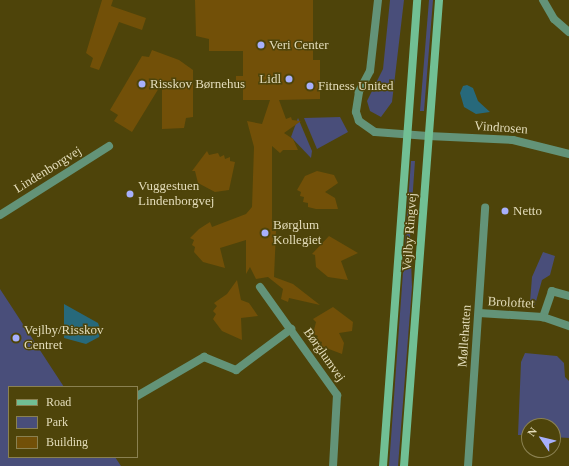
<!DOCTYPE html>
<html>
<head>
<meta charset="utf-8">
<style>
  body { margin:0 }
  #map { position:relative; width:569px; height:466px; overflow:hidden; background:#4e440a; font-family:"Times New Roman",serif }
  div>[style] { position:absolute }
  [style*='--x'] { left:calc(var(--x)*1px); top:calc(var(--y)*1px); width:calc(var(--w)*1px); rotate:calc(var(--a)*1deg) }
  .green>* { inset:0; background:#494e7a }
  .water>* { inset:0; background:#27697b }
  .building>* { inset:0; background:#725008 }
  .minor>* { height:8px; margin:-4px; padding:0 4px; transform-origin:4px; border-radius:4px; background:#639378 }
  .tertiary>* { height:8px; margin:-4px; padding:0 4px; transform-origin:4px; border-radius:4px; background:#639378 }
  .secondary>* { height:8px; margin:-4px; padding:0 4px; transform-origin:4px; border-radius:4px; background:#71bf94 }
  .dots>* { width:11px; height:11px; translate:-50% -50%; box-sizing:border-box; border:2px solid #4e440a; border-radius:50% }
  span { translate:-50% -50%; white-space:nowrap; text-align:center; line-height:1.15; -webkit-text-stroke:3px #4e440a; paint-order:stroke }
  .poi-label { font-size:13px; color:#e4ddbb }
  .left { translate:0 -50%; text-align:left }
  .right { translate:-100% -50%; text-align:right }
  .street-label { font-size:13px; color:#e4ddbb }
  .legend { position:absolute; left:8px; top:386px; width:130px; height:72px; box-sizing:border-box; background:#4e440a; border:1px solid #8a8151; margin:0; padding:5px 7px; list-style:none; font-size:12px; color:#e4ddbb }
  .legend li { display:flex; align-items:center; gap:8px; height:20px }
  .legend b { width:20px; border:1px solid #8a8151 }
  .north { position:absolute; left:521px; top:418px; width:40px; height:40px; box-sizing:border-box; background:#4e440a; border:1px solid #8a8151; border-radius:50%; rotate:305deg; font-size:11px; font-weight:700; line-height:16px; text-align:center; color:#e4ddbb }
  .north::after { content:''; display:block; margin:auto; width:14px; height:18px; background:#a7b0fc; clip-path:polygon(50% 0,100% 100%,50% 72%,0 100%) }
</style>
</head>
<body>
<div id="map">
  <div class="green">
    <div style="clip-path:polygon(390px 0,404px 0,392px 102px,381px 117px,370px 111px,367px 101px,383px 69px)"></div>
    <div style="clip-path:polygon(429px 0,433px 0,424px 111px,420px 111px)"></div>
    <div style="clip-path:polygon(340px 117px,348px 132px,317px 149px,304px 118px)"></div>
    <div style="clip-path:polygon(298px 118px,312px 151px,311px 158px,291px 137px)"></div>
    <div style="clip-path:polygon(411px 161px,415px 161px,410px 232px,412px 287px,398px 466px,389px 466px)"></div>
    <div style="clip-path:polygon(543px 252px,555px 256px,550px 275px,542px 280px,535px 305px,530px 302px,532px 277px)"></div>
    <div style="clip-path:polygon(0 289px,64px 387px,9px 387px,9px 457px,115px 457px,121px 466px,0 466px)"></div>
    <div style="clip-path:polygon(525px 353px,557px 356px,564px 363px,565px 377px,569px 381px,569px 438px,553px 437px,553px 426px,529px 426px,529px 435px,518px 435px,521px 362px)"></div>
  </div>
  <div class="water">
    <div style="clip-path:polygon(467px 85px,473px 88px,478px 101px,490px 112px,476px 114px,464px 107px,460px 93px,463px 86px)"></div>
    <div style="clip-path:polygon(64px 304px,98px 323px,101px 331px,99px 337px,86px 344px,64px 338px)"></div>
  </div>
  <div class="building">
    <div style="clip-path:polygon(102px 0,113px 0,111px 6px,146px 18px,142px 30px,119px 22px,99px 70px,90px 67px,93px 58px,86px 53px)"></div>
    <div style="clip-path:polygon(195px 0,313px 0,313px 60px,320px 60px,320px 99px,279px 100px,286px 119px,291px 117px,292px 120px,301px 121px,284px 133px,293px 139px,298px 150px,283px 150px,280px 153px,272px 146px,272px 231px,276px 231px,274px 277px,293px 284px,320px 305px,289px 298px,288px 302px,281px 299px,283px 289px,268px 277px,256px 279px,250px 267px,246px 274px,246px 240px,220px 248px,225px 268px,203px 262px,194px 252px,195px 247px,192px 245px,194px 240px,190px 238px,199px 229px,210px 222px,212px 227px,246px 214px,252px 207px,254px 147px,247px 121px,262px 124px,270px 100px,243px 100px,243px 86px,236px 83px,236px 76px,243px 76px,243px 51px,209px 51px,209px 39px,196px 36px)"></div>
    <div style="clip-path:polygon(152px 50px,179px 60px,193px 70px,193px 117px,186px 118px,184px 128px,162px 129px,162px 83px,132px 132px,114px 121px,118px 115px,110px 110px,142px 56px,149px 57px)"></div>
    <div style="clip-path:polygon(207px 151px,209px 155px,218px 153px,220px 157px,224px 155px,225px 159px,230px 157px,230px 161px,235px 162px,229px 190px,215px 192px,198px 183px,195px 171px,192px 171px)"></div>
    <div style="clip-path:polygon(317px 171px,334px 175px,338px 183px,325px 192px,335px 198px,338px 209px,316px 209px,308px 207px,308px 203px,303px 202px,304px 197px,300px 196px,301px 192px,297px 190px,305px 176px)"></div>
    <div style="clip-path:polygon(329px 236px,358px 253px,341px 261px,348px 280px,328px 277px,316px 267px,315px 255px,312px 254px)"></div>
    <div style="clip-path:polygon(237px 280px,241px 300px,249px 303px,258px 316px,241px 318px,242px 340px,222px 331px,213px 319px,216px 314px,213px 311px,217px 306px,214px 303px,227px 294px)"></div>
    <div style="clip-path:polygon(333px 307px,353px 322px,352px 331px,339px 333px,344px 343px,342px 354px,321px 346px,322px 342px,316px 340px,318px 336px,313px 334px,316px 322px,313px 319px)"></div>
  </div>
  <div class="minor">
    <div style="--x:543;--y:0;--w:22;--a:60"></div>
    <div style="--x:554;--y:19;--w:20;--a:41"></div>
    <div style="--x:428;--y:136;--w:85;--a:2.7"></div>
    <div style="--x:513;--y:140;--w:58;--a:14"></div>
    <div style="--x:0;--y:215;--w:129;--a:-32.3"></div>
    <div style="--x:260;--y:287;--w:133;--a:54.5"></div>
    <div style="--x:337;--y:395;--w:71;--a:93.2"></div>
    <div style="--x:569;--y:296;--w:18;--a:-164"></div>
    <div style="--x:552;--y:291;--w:28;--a:109"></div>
    <div style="--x:543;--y:317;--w:28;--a:19"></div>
    <div style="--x:479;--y:313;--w:64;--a:3.6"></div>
    <div style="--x:137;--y:396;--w:78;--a:-30.2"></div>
    <div style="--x:204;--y:357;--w:35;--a:22"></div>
    <div style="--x:236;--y:370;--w:69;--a:-36.7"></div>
    <div style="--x:468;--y:466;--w:259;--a:-86.2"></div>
  </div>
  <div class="tertiary">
    <div style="--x:378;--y:0;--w:71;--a:96.4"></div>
    <div style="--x:370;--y:71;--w:24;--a:118"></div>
    <div style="--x:359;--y:92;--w:20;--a:99"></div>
    <div style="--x:356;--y:112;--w:9;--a:72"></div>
    <div style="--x:359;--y:121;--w:19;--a:35"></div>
    <div style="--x:375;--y:132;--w:53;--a:4.3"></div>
  </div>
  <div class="secondary">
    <div style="--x:383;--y:466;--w:467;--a:-85.8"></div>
    <div style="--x:404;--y:466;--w:467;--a:-85.7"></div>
  </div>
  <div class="dots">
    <div style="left:261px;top:45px;background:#a7b0fc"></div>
    <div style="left:289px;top:79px;background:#a7b0fc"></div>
    <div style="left:142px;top:84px;background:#a7b0fc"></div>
    <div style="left:310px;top:86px;background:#a7b0fc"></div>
    <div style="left:130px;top:194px;background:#a7b0fc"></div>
    <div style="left:505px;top:211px;background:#a7b0fc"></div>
    <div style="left:265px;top:233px;background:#a7b0fc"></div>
    <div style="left:16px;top:338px;background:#a7b0fc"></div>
  </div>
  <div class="poi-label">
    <span class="left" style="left:269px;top:45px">Veri Center</span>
    <span class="right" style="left:281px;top:79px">Lidl</span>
    <span class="left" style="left:150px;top:84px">Risskov Børnehus</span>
    <span class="left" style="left:318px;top:86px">Fitness United</span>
    <span class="left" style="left:138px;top:194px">Vuggestuen<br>Lindenborgvej</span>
    <span class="left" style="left:513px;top:211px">Netto</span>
    <span class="left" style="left:273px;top:233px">Børglum<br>Kollegiet</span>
    <span class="left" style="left:24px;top:338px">Vejlby/Risskov<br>Centret</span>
  </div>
  <div class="street-label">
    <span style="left:501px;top:128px;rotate:4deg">Vindrosen</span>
    <span style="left:48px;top:170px;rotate:-32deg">Lindenborgvej</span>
    <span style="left:410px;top:232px;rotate:-86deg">Vejlby Ringvej</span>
    <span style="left:511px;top:303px;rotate:3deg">Broloftet</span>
    <span style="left:465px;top:336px;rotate:-86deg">Møllehatten</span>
    <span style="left:324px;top:355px;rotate:55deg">Børglumvej</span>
  </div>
  <ul class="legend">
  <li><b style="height:5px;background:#71bf94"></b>Road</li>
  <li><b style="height:11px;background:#494e7a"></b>Park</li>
  <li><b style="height:11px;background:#725008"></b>Building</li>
  </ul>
  <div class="north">N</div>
</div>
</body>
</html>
